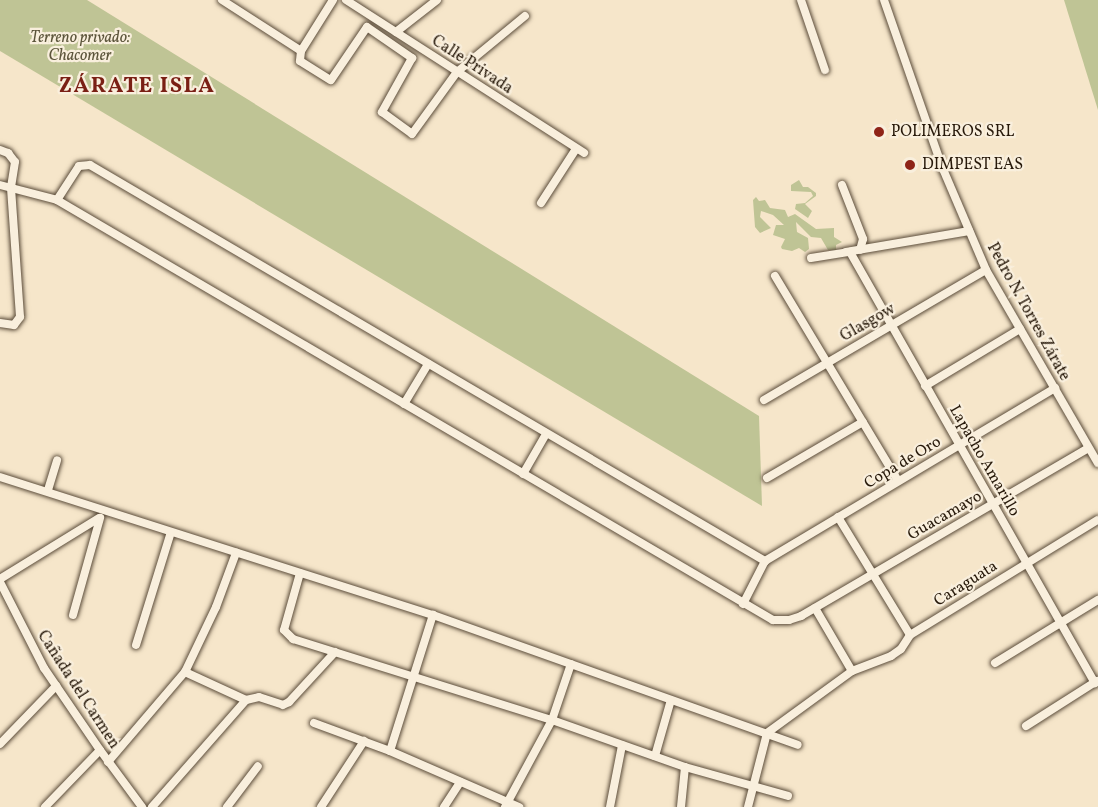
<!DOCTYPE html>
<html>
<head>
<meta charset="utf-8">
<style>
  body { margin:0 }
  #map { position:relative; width:1098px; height:807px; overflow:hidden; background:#f6e6ca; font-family:Vollkorn,serif }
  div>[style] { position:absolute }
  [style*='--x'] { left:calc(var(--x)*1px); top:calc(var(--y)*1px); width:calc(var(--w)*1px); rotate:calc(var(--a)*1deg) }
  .green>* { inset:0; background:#bfc495 }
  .roads { filter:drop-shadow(0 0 2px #5b4c3a) drop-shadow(0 0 2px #5b4c3a) }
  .minor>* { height:8px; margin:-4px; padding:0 4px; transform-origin:4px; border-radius:4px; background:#f9efdd }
  .dots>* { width:16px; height:16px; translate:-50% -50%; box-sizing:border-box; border:3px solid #f9efdd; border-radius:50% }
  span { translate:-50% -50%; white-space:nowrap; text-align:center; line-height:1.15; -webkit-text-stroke:4.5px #f9efdd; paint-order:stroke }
  .park-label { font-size:16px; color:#5c553b; font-style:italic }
  .street-label { font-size:16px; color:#27190a }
  .poi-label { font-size:16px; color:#27190a }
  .left { translate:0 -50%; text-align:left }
  .district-label { font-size:22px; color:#7a1f14; font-weight:700; letter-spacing:1.5px }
</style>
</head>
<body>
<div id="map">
  <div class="green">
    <div style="clip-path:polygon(0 0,87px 0,759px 416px,762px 506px,0 51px)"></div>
    <div style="clip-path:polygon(1064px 0,1098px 0,1098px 110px)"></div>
    <div style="clip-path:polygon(799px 180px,803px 187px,808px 187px,816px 193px,816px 196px,805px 204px,812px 211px,808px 218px,795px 209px,796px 204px,805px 203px,813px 196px,811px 192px,791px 191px,791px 185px)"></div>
    <div style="clip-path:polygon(756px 197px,759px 201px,765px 200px,770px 208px,785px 210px,788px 217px,795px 214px,816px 229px,834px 228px,834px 237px,842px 242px,836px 245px,836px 250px,828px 250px,821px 238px,811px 237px,796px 222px,797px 232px,808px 238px,809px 249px,805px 252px,799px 248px,792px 251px,782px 249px,781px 247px,785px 239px,773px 235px,776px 225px,784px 225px,773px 215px,761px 211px,760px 217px,771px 228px,760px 233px,755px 227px,753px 200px)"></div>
  </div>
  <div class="roads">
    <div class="minor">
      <div style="--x:222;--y:0;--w:94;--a:32.8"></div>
      <div style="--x:333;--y:0;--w:60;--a:122.1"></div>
      <div style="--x:301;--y:51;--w:10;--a:96"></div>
      <div style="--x:300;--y:61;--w:36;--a:32"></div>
      <div style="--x:331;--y:80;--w:64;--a:-55.8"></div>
      <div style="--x:367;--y:27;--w:55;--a:34.6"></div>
      <div style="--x:412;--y:58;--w:62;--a:119.1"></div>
      <div style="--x:382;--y:112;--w:37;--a:36"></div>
      <div style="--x:412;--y:134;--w:77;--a:-54"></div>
      <div style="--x:457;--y:72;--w:88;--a:-39.5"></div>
      <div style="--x:346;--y:0;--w:283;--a:32.7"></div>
      <div style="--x:801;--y:0;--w:74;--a:71.1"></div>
      <div style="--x:884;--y:0;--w:179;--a:70.8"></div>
      <div style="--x:943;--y:169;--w:110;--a:66.9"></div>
      <div style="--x:986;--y:270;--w:223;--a:59.9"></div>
      <div style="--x:396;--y:32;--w:52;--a:-38"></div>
      <div style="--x:0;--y:150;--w:9;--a:21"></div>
      <div style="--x:8;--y:153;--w:11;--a:52"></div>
      <div style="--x:15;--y:162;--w:26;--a:99"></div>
      <div style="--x:11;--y:188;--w:129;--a:86"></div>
      <div style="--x:20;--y:317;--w:10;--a:127"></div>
      <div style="--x:14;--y:325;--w:14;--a:-172"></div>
      <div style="--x:0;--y:185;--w:59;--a:14.7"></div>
      <div style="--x:57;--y:200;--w:830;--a:30.4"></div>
      <div style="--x:773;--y:620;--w:16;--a:0"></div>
      <div style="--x:789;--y:620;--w:13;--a:-18"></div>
      <div style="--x:801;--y:616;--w:333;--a:-30.3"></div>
      <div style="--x:842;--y:185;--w:58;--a:68.7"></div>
      <div style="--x:863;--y:239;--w:11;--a:105"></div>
      <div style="--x:57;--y:200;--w:40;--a:-57.1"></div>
      <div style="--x:79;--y:166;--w:11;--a:-5"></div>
      <div style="--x:90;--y:165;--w:783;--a:30.4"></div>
      <div style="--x:541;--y:203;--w:64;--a:-57.1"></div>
      <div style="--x:846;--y:252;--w:125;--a:-9.7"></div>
      <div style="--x:811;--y:258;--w:39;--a:-9"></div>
      <div style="--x:850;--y:252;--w:496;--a:60.4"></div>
      <div style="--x:775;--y:276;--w:239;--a:59"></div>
      <div style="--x:925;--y:386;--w:111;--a:-31"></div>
      <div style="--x:764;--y:400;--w:257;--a:-30.4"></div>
      <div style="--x:404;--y:404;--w:47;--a:-59"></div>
      <div style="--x:523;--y:474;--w:46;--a:-60.1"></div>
      <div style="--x:0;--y:477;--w:454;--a:17.7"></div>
      <div style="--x:433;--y:615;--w:387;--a:19.6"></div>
      <div style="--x:767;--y:478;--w:111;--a:-30.3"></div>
      <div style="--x:48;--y:490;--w:31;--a:-73"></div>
      <div style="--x:838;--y:517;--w:138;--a:58.6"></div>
      <div style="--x:765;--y:561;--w:338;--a:-30.8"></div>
      <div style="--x:300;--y:573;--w:59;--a:105.7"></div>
      <div style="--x:284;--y:630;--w:13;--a:45"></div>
      <div style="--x:293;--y:639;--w:271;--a:17.4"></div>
      <div style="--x:552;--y:720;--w:141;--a:19.5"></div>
      <div style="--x:685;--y:767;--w:107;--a:15.7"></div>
      <div style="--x:0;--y:579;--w:116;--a:-31.6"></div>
      <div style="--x:0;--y:582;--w:97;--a:62.9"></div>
      <div style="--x:44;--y:668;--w:99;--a:55.7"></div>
      <div style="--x:100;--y:750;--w:71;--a:53.6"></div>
      <div style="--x:743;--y:604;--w:48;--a:-62.9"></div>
      <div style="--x:815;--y:608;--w:73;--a:59.6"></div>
      <div style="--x:73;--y:615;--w:101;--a:-74.4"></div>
      <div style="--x:136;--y:645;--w:118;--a:-72.8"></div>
      <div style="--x:995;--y:663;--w:121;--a:-31.5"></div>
      <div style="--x:185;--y:672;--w:67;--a:24.7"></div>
      <div style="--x:314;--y:723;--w:81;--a:20.2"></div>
      <div style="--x:390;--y:751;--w:141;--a:23.5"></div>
      <div style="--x:1026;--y:726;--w:84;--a:-32.4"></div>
      <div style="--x:0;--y:744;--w:81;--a:-46"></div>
      <div style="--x:390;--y:751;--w:143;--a:-72.5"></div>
      <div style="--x:655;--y:756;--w:58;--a:-74.1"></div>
      <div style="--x:108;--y:762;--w:118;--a:-49.5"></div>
      <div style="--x:185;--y:672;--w:72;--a:-64.5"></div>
      <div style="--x:216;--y:607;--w:58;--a:-69.7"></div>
      <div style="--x:45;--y:807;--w:79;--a:-46"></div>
      <div style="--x:152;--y:807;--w:142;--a:-48.7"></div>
      <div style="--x:246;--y:700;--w:13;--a:-13"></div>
      <div style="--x:259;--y:697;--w:25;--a:18"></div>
      <div style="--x:283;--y:705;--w:7;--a:-27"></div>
      <div style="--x:289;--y:702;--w:68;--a:-47.4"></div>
      <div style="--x:227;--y:807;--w:51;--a:-52.9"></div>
      <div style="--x:321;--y:807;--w:79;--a:-56.9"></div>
      <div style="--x:444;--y:807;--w:30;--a:-57"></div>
      <div style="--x:505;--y:807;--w:99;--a:-61.6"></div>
      <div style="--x:552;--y:720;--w:59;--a:-71.3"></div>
      <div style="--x:610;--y:807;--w:63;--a:-79"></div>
      <div style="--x:681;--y:807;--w:40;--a:-84.3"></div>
      <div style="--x:748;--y:807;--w:76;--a:-75.6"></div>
      <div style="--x:767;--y:733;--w:105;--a:-36.1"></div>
      <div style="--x:852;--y:671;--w:42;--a:-21"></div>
      <div style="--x:891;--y:656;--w:12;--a:-35"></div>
      <div style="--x:901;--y:649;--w:17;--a:-57"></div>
      <div style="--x:910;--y:635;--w:220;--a:-31.5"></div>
    </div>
  </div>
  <div class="dots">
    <div style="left:879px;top:132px;background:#8f2418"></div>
    <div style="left:910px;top:165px;background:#8f2418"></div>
  </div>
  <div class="park-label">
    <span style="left:80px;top:47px">Terreno privado:<br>Chacomer</span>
  </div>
  <div class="street-label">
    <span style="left:472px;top:65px;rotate:33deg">Calle Privada</span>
    <span style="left:1028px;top:312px;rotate:61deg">Pedro N. Torres Zárate</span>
    <span style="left:868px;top:323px;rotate:-30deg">Glasgow</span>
    <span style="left:984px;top:461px;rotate:60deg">Lapacho Amarillo</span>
    <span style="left:903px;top:463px;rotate:-31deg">Copa de Oro</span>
    <span style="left:945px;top:516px;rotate:-30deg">Guacamayo</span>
    <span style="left:966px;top:584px;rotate:-32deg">Caraguata</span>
    <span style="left:78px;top:690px;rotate:57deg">Cañada del Carmen</span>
  </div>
  <div class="poi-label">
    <span class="left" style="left:891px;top:132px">POLIMEROS SRL</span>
    <span class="left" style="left:922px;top:165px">DIMPEST EAS</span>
  </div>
  <div class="district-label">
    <span style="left:137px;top:87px">ZÁRATE ISLA</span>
  </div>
</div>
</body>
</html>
